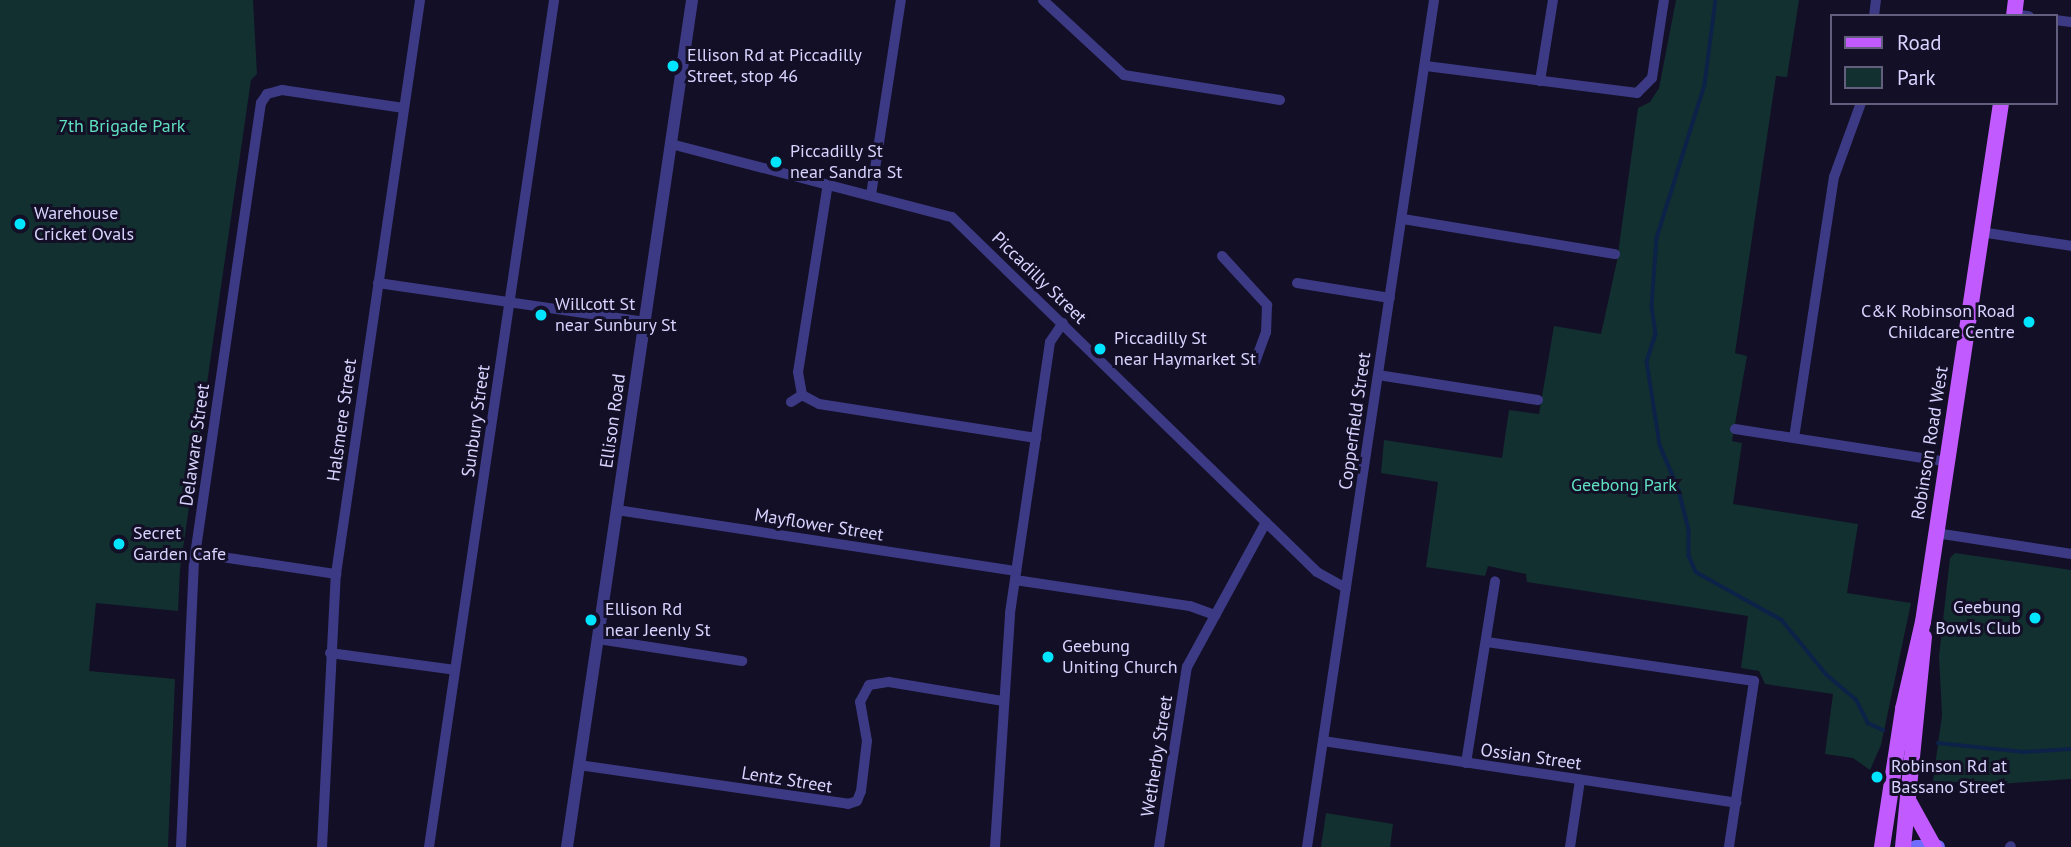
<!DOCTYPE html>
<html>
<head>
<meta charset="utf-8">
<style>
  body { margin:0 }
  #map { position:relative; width:2071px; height:847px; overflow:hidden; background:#130f26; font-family:"PT Sans",sans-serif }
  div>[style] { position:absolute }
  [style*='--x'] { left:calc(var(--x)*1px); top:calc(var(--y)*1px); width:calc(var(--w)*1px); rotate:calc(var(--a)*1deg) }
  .green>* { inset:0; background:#12302f }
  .stream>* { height:3.5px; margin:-1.75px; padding:0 1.75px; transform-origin:1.75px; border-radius:1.75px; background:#0c2248 }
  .minor>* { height:10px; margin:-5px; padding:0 5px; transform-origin:5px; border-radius:5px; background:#3d3a85 }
  .tertiary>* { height:12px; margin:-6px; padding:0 6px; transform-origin:6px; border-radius:6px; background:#3d3a85 }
  .secondary>* { height:14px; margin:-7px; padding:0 7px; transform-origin:7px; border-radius:7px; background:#6f6bff }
  .primary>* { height:16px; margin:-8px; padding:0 8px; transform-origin:8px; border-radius:8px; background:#c25bff }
  .dots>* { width:19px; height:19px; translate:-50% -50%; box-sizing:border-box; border:4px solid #130f26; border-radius:50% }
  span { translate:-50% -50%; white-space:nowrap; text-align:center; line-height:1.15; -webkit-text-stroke:6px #130f26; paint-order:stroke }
  .poi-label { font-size:18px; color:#d9d4ff }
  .left { translate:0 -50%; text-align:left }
  .right { translate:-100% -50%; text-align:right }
  .park-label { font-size:18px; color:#5fe0c0 }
  .street-label { font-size:18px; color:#d9d4ff }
  .legend { position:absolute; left:1830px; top:14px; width:228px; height:91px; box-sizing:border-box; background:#130f26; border:2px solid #625e7d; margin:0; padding:9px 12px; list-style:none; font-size:21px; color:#d9d4ff }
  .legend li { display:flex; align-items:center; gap:14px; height:35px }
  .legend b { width:35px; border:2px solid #625e7d }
</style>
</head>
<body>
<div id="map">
  <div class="green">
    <div style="clip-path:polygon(0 0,253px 0,257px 74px,251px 80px,180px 569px,178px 611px,96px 603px,89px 671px,175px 679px,168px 847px,0 847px)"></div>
    <div style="clip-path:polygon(1676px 0,1799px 0,1787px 77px,1776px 76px,1735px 353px,1747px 356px,1732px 441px,1742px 443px,1733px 504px,1858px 524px,1847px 593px,1911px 603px,1881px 745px,1870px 770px,1853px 758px,1825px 754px,1833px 694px,1765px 684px,1759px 671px,1741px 668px,1748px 616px,1527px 582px,1526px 574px,1488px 566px,1485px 576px,1426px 567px,1438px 482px,1381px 473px,1384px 440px,1502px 458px,1509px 410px,1539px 414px,1554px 326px,1601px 334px,1617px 261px,1638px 108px,1650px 102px,1659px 88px)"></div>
    <div style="clip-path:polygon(1955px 553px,2071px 570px,2071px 779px,1999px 784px,1933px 781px,1942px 715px,1939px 656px,1950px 558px)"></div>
    <div style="clip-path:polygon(1326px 813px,1393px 824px,1390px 847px,1321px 847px)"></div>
  </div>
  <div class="stream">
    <div style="--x:1716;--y:0;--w:86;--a:97.4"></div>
    <div style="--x:1705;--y:85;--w:160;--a:107.4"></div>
    <div style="--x:1657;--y:238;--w:68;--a:94.2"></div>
    <div style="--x:1652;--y:306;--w:28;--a:82"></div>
    <div style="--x:1656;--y:334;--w:28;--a:108"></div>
    <div style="--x:1647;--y:361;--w:85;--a:81.2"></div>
    <div style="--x:1660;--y:445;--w:49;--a:67.1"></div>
    <div style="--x:1679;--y:490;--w:41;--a:76"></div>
    <div style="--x:1689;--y:530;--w:26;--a:90"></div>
    <div style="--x:1689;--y:556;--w:17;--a:66"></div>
    <div style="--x:1696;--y:572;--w:98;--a:29.2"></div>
    <div style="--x:1782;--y:620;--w:71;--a:50.7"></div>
    <div style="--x:1827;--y:675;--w:38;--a:40"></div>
    <div style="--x:1856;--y:699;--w:27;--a:63"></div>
    <div style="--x:1868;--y:723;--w:17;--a:25"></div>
    <div style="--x:1938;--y:743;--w:86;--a:6"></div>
    <div style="--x:2024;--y:752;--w:47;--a:-3.7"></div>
  </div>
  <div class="minor">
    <div style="--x:1043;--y:0;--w:110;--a:42.8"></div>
    <div style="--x:1124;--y:75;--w:158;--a:9.1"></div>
    <div style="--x:2014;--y:14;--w:15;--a:8"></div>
    <div style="--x:1874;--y:16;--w:16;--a:-83"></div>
    <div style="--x:2055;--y:20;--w:16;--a:7"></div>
    <div style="--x:1426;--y:66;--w:213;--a:7.3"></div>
    <div style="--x:1637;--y:93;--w:21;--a:-45"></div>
    <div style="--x:1652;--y:78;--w:79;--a:-81.3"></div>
    <div style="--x:1540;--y:81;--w:82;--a:-80.9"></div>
    <div style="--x:671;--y:144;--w:290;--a:14.6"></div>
    <div style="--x:952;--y:217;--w:509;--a:44.2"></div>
    <div style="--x:1317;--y:572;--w:33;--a:29"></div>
    <div style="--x:828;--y:183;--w:191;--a:99"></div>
    <div style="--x:798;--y:372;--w:23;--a:80"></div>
    <div style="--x:802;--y:395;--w:19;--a:28"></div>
    <div style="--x:819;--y:404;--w:220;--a:8.9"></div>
    <div style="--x:871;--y:195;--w:197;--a:-81.3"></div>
    <div style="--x:1403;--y:219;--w:215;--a:9.4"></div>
    <div style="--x:1981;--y:232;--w:91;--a:8.8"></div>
    <div style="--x:1222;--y:256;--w:67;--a:47.4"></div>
    <div style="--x:1267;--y:305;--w:27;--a:92"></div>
    <div style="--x:1266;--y:332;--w:33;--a:110"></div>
    <div style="--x:378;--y:283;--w:270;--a:8.3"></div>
    <div style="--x:1297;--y:283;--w:94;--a:9.2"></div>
    <div style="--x:1378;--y:375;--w:162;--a:8.9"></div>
    <div style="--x:791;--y:402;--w:13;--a:-32"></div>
    <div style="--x:1735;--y:429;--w:215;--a:8.8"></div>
    <div style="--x:1794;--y:438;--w:264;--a:-81.3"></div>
    <div style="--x:1834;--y:177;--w:79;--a:-70"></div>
    <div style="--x:617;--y:510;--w:404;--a:8.7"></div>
    <div style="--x:1936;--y:533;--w:137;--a:8.8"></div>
    <div style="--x:195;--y:553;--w:143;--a:8.5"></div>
    <div style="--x:1015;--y:580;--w:177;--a:8.5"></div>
    <div style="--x:1190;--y:606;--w:27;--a:20"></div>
    <div style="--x:598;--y:639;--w:146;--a:8.7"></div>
    <div style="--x:1487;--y:642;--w:270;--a:8.3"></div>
    <div style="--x:1754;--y:681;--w:168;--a:98.6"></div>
    <div style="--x:330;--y:653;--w:126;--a:7.7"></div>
    <div style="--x:1323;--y:741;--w:418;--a:8.5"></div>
    <div style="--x:1466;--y:763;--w:184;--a:-80.9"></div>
    <div style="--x:579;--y:765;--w:272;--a:8.2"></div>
    <div style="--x:848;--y:804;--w:9;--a:-18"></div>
    <div style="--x:857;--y:801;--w:11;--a:-68"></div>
    <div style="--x:861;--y:791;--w:50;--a:-83.2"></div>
    <div style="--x:867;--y:741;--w:40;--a:-100"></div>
    <div style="--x:860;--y:702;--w:19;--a:-62"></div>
    <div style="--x:869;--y:685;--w:20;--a:-9"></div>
    <div style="--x:889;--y:682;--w:116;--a:9.5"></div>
    <div style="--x:181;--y:847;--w:285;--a:-87.4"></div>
    <div style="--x:194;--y:562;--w:464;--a:-81.7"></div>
    <div style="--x:261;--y:103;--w:11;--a:-56"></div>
    <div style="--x:267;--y:94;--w:16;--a:-15"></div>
    <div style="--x:282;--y:90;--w:123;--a:8.4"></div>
    <div style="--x:322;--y:847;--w:273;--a:-87.1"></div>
    <div style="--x:336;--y:574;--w:580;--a:-81.67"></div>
    <div style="--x:429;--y:847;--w:856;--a:-81.6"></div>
    <div style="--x:995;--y:847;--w:234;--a:-86.3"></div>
    <div style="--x:1010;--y:613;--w:274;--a:-81.6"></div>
    <div style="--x:1050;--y:342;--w:23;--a:-56"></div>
    <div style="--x:1159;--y:847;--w:182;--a:-81.2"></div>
    <div style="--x:1187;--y:667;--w:165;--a:-61.4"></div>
    <div style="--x:1307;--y:847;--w:856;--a:-81.47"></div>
    <div style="--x:1570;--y:847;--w:68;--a:-81.5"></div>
    <div style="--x:2010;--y:847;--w:1;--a:-45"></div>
  </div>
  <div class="tertiary">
    <div style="--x:567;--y:847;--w:856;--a:-81.6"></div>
  </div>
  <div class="secondary">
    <div style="--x:1916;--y:847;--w:22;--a:0"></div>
  </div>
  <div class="primary">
    <div style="--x:2014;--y:16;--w:16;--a:-83"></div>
    <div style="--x:1909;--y:802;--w:51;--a:60.9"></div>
    <div style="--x:1882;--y:847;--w:140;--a:-81.3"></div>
    <div style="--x:1903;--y:709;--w:89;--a:-77.1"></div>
    <div style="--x:1923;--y:622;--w:525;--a:-81.45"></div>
    <div style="--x:1903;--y:847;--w:211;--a:-84.3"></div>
  </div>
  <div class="dots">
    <div style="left:673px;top:66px;background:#00e5ff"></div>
    <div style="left:776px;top:162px;background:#00e5ff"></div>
    <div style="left:20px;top:224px;background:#00e5ff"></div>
    <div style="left:541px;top:315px;background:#00e5ff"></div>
    <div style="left:2029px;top:322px;background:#00e5ff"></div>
    <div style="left:1100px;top:349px;background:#00e5ff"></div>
    <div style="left:119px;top:544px;background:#00e5ff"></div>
    <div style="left:2035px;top:618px;background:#00e5ff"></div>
    <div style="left:591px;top:620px;background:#00e5ff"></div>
    <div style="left:1048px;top:657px;background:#00e5ff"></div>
    <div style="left:1877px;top:777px;background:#00e5ff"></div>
  </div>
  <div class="poi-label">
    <span class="left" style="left:687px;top:66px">Ellison Rd at Piccadilly<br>Street, stop 46</span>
    <span class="left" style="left:790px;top:162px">Piccadilly St<br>near Sandra St</span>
    <span class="left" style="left:34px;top:224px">Warehouse<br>Cricket Ovals</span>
    <span class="left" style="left:555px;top:315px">Willcott St<br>near Sunbury St</span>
    <span class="right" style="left:2015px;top:322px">C&amp;K Robinson Road<br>Childcare Centre</span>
    <span class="left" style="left:1114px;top:349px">Piccadilly St<br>near Haymarket St</span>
    <span class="left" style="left:133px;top:544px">Secret<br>Garden Cafe</span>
    <span class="right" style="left:2021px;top:618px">Geebung<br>Bowls Club</span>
    <span class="left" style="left:605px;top:620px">Ellison Rd<br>near Jeenly St</span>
    <span class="left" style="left:1062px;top:657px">Geebung<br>Uniting Church</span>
    <span class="left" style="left:1891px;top:777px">Robinson Rd at<br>Bassano Street</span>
  </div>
  <div class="park-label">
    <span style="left:122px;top:126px">7th Brigade Park</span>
    <span style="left:1624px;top:485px">Geebong Park</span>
  </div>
  <div class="street-label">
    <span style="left:1039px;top:278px;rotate:44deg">Piccadilly Street</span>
    <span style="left:342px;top:420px;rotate:-82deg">Halsmere Street</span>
    <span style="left:476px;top:421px;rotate:-82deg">Sunbury Street</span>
    <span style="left:613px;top:421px;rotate:-82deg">Ellison Road</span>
    <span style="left:1355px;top:421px;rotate:-82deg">Copperfield Street</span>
    <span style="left:1930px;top:443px;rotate:-81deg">Robinson Road West</span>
    <span style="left:195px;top:445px;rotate:-82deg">Delaware Street</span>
    <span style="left:819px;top:525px;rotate:9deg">Mayflower Street</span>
    <span style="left:1157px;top:756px;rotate:-81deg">Wetherby Street</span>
    <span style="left:1531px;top:757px;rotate:8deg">Ossian Street</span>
    <span style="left:787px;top:780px;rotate:9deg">Lentz Street</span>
  </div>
  <ul class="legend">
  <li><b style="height:9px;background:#c25bff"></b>Road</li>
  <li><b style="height:19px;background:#12302f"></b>Park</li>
  </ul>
</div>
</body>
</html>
